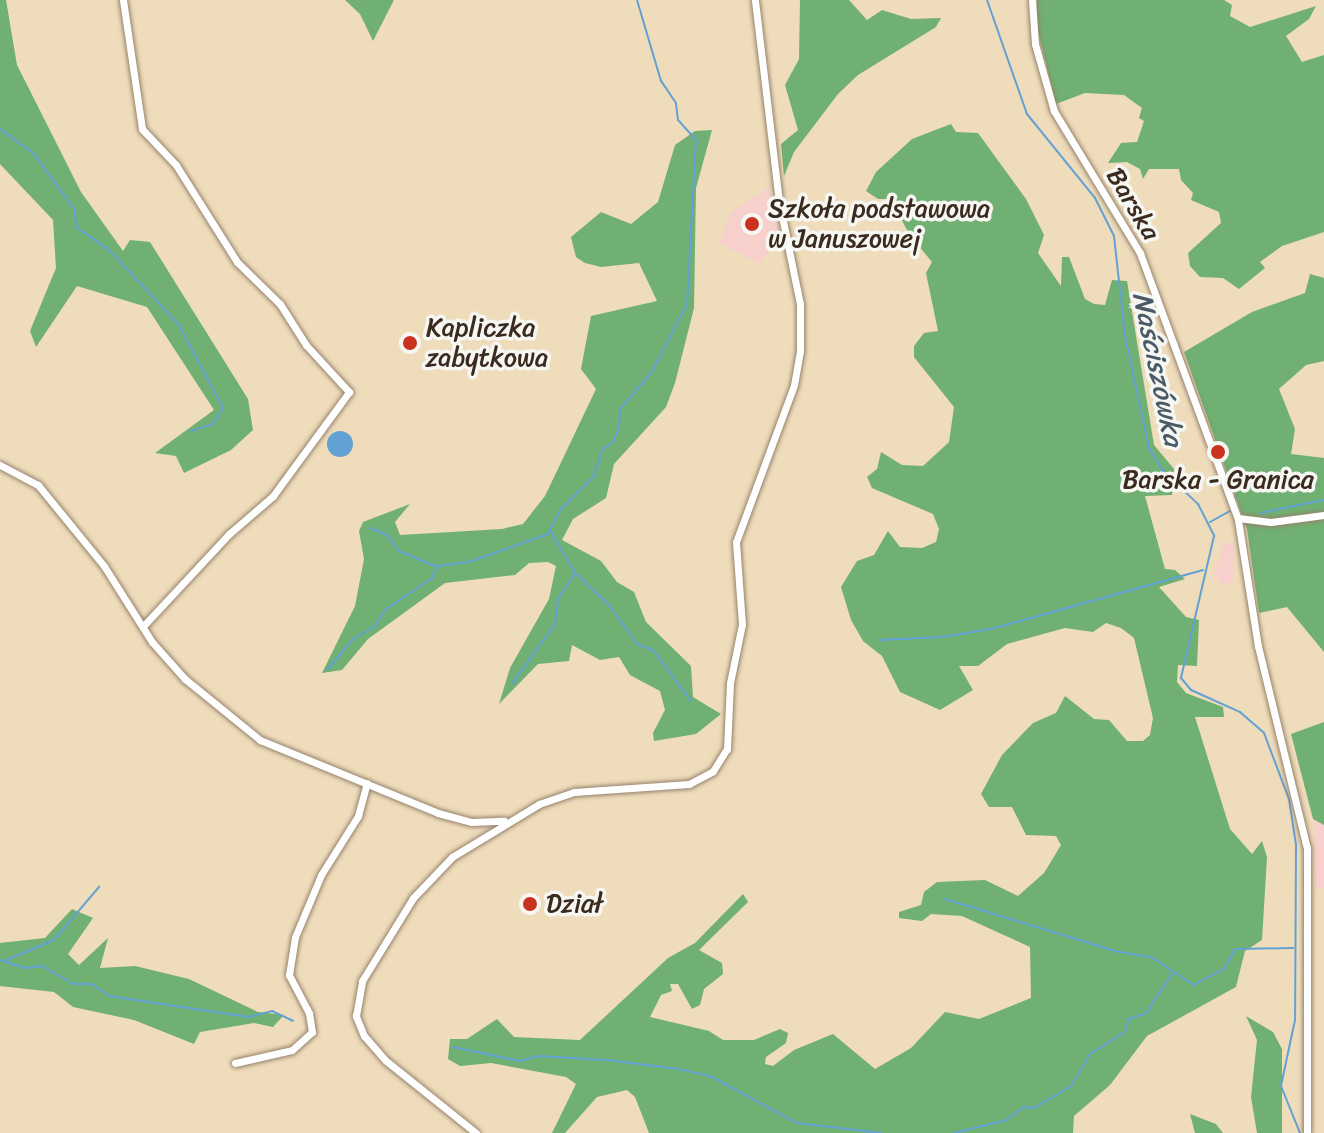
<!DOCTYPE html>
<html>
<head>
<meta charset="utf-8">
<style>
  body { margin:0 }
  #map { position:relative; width:1324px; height:1133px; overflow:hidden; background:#efdcbb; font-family:Sriracha,sans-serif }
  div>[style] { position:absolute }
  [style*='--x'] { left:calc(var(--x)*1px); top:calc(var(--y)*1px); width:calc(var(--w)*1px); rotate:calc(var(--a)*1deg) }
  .built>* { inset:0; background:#f7d0cc }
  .forest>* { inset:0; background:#70b072 }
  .water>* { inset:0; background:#62a1d4 }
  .round { border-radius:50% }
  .stream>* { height:2px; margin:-1px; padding:0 1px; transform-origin:1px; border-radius:1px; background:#62a1d4 }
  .roads { filter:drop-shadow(0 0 2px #95836c) drop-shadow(0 0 2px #95836c) }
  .minor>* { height:7px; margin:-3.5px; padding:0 3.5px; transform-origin:3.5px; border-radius:3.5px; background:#fff }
  .dots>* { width:22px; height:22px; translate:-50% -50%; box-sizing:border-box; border:4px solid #f6f6f2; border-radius:50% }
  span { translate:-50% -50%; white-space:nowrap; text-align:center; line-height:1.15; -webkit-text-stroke:7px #f6f6f2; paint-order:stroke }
  .street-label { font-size:26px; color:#3b2a1e }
  .poi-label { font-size:26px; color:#3b2a1e }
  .left { translate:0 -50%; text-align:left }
  .water-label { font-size:28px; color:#4b5a67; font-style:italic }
</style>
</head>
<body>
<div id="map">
  <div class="built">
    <div style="clip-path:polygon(769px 187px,780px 231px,760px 264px,719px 243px,731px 212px)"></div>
    <div style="clip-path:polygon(1224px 542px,1234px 543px,1233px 582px,1221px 585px,1220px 579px,1212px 580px)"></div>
    <div style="clip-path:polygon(1313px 819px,1324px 825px,1324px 888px,1315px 889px)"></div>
  </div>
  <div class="forest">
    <div style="clip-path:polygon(0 0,6px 0,17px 65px,81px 192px,123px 251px,130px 240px,150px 242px,248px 399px,253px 430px,231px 450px,184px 473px,176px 456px,155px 453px,214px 410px,147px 307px,77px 286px,36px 347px,30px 331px,56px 268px,53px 220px,0 164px)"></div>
    <div style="clip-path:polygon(345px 0,394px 0,373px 41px,360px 14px)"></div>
    <div style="clip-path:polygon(800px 0,849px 0,867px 20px,882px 10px,911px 19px,941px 18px,936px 27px,858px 75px,838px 94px,794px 152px,784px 176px,781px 144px,798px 130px,785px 85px,799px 59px)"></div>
    <div style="clip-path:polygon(1037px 0,1224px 0,1232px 5px,1230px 16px,1250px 27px,1316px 6px,1309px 19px,1286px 36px,1302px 62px,1324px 55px,1324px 232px,1282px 246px,1260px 262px,1265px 268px,1239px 289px,1223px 278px,1200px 277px,1190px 266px,1188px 253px,1221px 223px,1219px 212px,1191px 200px,1193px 193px,1181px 180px,1179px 169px,1149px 169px,1143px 179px,1140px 169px,1127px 162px,1108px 163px,1121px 143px,1137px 142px,1144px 121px,1139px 118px,1142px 108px,1124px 95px,1085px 93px,1056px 104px,1037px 28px)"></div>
    <div style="clip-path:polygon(951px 124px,956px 132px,978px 133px,1026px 199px,1044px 235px,1038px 253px,1061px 286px,1062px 257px,1069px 257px,1085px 299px,1094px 304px,1105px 305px,1112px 280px,1127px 281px,1154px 445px,1174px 469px,1172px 495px,1145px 496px,1165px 569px,1175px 570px,1185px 579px,1159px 587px,1186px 617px,1199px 620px,1197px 666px,1178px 665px,1177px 682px,1186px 693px,1223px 707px,1224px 717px,1195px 717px,1230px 829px,1252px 854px,1262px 841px,1267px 857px,1262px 940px,1245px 951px,1236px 987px,1147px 1036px,1110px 1085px,1074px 1116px,1073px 1133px,649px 1133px,635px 1097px,627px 1090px,597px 1097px,565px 1133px,552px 1133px,576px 1084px,566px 1077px,491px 1063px,460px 1066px,448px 1059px,450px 1039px,467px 1039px,497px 1019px,514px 1037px,580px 1040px,668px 958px,695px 943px,743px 894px,748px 902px,699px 950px,722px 963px,723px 974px,704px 989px,700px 1005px,692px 1009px,678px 984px,670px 984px,672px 991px,661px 995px,650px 1017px,709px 1031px,723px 1040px,754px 1040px,780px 1029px,788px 1033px,786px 1043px,766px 1057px,765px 1064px,773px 1066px,794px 1050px,833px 1034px,875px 1069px,911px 1048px,945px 1012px,979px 1019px,1031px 998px,1030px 947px,962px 916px,931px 914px,922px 921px,899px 918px,899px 912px,921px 905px,924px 892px,937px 882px,985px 880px,1018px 896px,1044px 873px,1061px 845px,1056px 836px,1026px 835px,1012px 807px,989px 807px,981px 794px,1002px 755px,1033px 723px,1056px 713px,1065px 696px,1094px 719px,1109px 720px,1127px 741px,1143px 741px,1150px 735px,1153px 718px,1134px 638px,1121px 628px,1106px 623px,1093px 632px,1065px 628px,1007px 644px,978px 666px,959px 666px,973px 690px,940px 710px,900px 692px,882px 656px,863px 641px,851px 620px,841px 587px,857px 561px,874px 555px,888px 531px,900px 547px,922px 548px,936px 542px,939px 529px,933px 514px,872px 488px,867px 477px,877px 469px,881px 452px,902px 465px,923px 466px,949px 442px,954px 407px,914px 357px,914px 346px,924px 333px,938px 331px,926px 273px,932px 262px,909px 234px,891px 199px,878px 199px,866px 191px,876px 172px,912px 139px)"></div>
    <div style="clip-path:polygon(712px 130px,696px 188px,694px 308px,675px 383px,666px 407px,614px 464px,606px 498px,573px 519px,562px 540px,601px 561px,617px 582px,634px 592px,646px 622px,691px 666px,693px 697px,721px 714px,696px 734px,654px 741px,653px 733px,665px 710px,660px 691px,630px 675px,619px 657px,600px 660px,572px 645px,569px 661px,538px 664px,499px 704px,510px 668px,549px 599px,556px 566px,548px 562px,529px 563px,515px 575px,445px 583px,368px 639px,342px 670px,322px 673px,355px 606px,364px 559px,359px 531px,363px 522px,410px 504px,395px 522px,400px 535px,502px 529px,523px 524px,545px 496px,596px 389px,581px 369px,591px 316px,657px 301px,639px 263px,601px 267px,585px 263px,576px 257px,571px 237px,601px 212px,631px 224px,658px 202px,675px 145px,695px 131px)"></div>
    <div style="clip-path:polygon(1310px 274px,1324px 278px,1324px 361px,1306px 365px,1279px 389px,1295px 429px,1291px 454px,1324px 458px,1324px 652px,1287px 607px,1259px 613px,1247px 529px,1184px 352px,1252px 312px,1305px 293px)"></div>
    <div style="clip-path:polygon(1324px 722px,1324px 825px,1313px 819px,1291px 734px)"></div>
    <div style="clip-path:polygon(72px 909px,93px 918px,68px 954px,79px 965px,108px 938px,100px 968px,135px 966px,189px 979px,258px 1012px,284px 1015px,273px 1027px,254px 1023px,200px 1032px,194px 1044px,134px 1020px,73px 1007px,54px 992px,0 986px,0 943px,45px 938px)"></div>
    <div style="clip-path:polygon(1246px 1016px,1273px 1032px,1282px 1049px,1282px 1133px,1257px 1133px,1251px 1097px,1257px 1040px)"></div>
    <div style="clip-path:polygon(1190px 1114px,1216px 1124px,1223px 1133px,1195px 1133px)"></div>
  </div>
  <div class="water">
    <div class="round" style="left:327px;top:431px;width:26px;height:26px"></div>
  </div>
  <div class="stream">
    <div style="--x:987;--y:0;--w:121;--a:70.7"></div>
    <div style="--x:1027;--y:114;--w:108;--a:51"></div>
    <div style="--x:1095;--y:198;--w:42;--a:63.4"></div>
    <div style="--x:1114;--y:236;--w:101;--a:83.7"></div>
    <div style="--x:1125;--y:336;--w:115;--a:77.9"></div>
    <div style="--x:1149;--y:448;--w:26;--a:59"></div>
    <div style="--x:1162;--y:470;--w:50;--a:43.4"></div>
    <div style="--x:1198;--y:504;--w:36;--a:63"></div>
    <div style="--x:1214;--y:536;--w:146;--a:103.1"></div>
    <div style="--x:1181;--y:678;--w:16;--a:50"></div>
    <div style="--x:1191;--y:690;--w:54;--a:24.2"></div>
    <div style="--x:1240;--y:712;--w:32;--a:41"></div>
    <div style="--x:1264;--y:733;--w:71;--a:69.3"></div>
    <div style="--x:1289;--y:799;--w:47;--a:81.3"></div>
    <div style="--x:1296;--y:845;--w:175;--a:90.3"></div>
    <div style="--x:1295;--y:1020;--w:67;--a:102"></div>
    <div style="--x:1281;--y:1086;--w:51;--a:68"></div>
    <div style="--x:0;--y:129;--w:41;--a:36"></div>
    <div style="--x:33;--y:153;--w:69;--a:53.8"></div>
    <div style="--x:74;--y:209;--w:19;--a:81"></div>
    <div style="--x:77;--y:228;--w:37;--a:34"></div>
    <div style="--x:108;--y:249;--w:104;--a:46.9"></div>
    <div style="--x:179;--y:325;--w:94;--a:62.1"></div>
    <div style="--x:223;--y:408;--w:19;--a:122"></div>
    <div style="--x:213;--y:424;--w:23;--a:162"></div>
    <div style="--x:1260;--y:513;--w:65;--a:-11.5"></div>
    <div style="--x:1210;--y:522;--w:23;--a:-29"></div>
    <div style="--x:370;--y:528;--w:18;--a:22"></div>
    <div style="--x:387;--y:535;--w:20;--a:53"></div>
    <div style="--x:399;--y:551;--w:39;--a:23"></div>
    <div style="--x:551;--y:532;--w:48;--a:59.7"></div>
    <div style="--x:575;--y:573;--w:47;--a:43.3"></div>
    <div style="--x:609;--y:605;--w:48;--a:54.3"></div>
    <div style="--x:637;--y:644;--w:17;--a:21"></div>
    <div style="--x:653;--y:650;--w:64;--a:53.3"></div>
    <div style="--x:879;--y:640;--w:64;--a:-2.7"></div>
    <div style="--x:943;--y:637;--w:53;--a:-9.8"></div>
    <div style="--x:995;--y:628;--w:216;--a:-15.6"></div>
    <div style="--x:327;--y:670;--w:40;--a:-50"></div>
    <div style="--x:353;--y:639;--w:24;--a:-30"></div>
    <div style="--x:374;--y:627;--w:20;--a:-57"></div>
    <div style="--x:385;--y:610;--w:57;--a:-34.2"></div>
    <div style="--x:432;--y:578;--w:13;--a:-67"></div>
    <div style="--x:437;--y:566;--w:32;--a:-7"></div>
    <div style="--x:469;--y:562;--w:84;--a:-19.5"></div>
    <div style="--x:548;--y:534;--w:27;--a:-63"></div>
    <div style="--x:560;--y:510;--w:48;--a:-45"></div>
    <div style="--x:594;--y:476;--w:27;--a:-73"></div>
    <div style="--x:602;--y:450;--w:15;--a:-37"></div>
    <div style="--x:614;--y:441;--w:15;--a:-70"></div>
    <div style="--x:619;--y:427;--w:18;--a:-87"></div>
    <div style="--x:620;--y:409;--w:48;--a:-49.3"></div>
    <div style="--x:651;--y:373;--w:78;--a:-62.4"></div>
    <div style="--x:687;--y:304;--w:164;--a:-86.9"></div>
    <div style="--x:696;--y:140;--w:27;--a:-132"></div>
    <div style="--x:678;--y:120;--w:17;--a:-97"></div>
    <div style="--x:676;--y:103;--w:27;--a:-124"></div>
    <div style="--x:661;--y:81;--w:84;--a:-106.5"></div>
    <div style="--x:512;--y:684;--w:74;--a:-54.4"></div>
    <div style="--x:555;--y:624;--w:25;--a:-83"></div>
    <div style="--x:558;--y:599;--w:31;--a:-57"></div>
    <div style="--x:945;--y:899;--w:178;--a:17"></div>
    <div style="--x:1115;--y:951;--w:39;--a:10"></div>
    <div style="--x:1153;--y:958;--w:49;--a:33.4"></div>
    <div style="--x:1194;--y:985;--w:35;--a:-29"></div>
    <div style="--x:1225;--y:968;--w:21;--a:-62"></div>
    <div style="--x:1235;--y:949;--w:58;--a:-1"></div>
    <div style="--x:0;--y:960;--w:25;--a:18"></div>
    <div style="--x:24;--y:968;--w:18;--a:-6"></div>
    <div style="--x:42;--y:966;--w:36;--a:30"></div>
    <div style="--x:73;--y:984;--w:19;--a:0"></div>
    <div style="--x:92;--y:984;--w:21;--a:35"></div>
    <div style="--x:109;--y:996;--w:141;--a:8.6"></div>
    <div style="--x:248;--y:1017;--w:25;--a:-14"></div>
    <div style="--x:272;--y:1011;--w:23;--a:25"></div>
    <div style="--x:6;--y:960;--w:52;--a:-22.6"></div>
    <div style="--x:54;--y:940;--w:70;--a:-49.7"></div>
    <div style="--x:453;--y:1047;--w:68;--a:11.8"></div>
    <div style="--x:520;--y:1061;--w:18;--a:-16"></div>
    <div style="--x:537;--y:1056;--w:70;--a:3.3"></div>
    <div style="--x:607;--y:1060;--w:72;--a:7.2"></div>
    <div style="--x:678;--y:1069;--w:33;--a:12"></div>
    <div style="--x:710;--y:1076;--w:99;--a:28.4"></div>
    <div style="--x:797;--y:1123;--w:85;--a:6.8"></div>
    <div style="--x:954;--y:1133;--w:54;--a:-14"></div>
    <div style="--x:1006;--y:1120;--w:22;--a:-36"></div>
    <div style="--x:1024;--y:1107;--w:10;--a:6"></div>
    <div style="--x:1034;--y:1108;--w:43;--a:-30.7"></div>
    <div style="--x:1071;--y:1086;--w:37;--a:-59"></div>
    <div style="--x:1090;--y:1054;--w:41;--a:-32.2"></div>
    <div style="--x:1125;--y:1032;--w:14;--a:-73"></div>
    <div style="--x:1129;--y:1019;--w:18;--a:-19"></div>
    <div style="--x:1146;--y:1013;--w:47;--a:-56.3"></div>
  </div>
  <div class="roads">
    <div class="minor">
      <div style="--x:123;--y:0;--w:130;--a:81.6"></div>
      <div style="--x:142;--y:129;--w:50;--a:46.6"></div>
      <div style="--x:176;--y:165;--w:115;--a:57.8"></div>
      <div style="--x:237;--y:262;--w:60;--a:44.3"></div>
      <div style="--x:280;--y:304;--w:49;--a:57.6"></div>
      <div style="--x:306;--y:345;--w:64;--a:47.5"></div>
      <div style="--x:349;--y:392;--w:129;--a:126.2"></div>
      <div style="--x:273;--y:496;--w:58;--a:139.2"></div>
      <div style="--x:229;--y:534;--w:123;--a:133"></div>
      <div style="--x:1032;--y:0;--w:44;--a:86.1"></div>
      <div style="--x:1035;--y:44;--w:70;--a:74.2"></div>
      <div style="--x:1054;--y:111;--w:166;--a:58.8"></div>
      <div style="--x:1140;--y:253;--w:284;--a:69.8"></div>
      <div style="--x:1238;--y:520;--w:128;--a:81"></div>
      <div style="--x:1258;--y:646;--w:208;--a:76.4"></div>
      <div style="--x:1307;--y:848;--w:285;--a:90"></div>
      <div style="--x:0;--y:465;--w:43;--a:27.8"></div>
      <div style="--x:38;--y:485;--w:104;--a:50.8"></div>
      <div style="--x:104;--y:566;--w:90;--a:57.7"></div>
      <div style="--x:152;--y:642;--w:50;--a:48.3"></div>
      <div style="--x:185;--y:679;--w:97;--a:39.1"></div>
      <div style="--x:260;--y:740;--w:192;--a:22.3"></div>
      <div style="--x:438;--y:813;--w:34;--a:15"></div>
      <div style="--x:471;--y:822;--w:33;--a:-2"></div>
      <div style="--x:1238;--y:518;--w:33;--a:7"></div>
      <div style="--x:1271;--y:522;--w:53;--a:-7.5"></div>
      <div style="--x:235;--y:1063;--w:58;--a:-12.8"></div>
      <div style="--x:292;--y:1050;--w:27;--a:-42"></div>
      <div style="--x:312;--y:1032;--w:19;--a:-99"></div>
      <div style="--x:309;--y:1013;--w:43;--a:-117.8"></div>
      <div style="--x:289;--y:975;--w:38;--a:-81"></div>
      <div style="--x:295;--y:937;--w:67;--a:-67.2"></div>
      <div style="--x:321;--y:875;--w:70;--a:-57.9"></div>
      <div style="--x:358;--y:816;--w:34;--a:-75"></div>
      <div style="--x:476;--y:1133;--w:115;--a:-141.3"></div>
      <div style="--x:386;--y:1061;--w:33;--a:-131"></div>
      <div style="--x:364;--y:1036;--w:22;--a:-112"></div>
      <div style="--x:356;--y:1016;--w:36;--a:-80"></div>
      <div style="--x:362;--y:981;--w:97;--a:-58.4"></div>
      <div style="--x:413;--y:898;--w:57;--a:-46.4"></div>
      <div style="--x:452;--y:857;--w:102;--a:-31.3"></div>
      <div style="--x:539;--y:804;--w:37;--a:-19"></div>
      <div style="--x:574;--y:792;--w:115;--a:-4"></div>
      <div style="--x:689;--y:784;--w:27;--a:-28"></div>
      <div style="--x:713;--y:771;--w:26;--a:-58"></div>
      <div style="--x:727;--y:749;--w:66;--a:-87.4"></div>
      <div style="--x:730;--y:683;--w:60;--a:-78.5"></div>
      <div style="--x:742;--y:624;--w:82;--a:-94.2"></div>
      <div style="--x:736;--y:542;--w:167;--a:-69.7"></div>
      <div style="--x:794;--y:385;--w:35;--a:-80"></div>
      <div style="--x:800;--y:351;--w:47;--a:-90"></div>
      <div style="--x:800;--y:304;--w:104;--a:-101.6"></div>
      <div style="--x:779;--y:202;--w:203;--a:-96.8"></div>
    </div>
  </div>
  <div class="dots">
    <div style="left:752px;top:224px;background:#c8321e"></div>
    <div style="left:410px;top:343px;background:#c8321e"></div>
    <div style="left:1218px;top:452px;background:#c8321e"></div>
    <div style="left:530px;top:904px;background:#c8321e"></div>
  </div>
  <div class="street-label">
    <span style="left:1133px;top:204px;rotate:59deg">Barska</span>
  </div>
  <div class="poi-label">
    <span class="left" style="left:768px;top:224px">Szkoła podstawowa<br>w Januszowej</span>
    <span class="left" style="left:426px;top:343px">Kapliczka<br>zabytkowa</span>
    <span style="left:1218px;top:480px">Barska - Granica</span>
    <span class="left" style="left:546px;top:904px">Dział</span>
  </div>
  <div class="water-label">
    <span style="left:1158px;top:369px;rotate:78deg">Naściszówka</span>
  </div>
</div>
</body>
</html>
